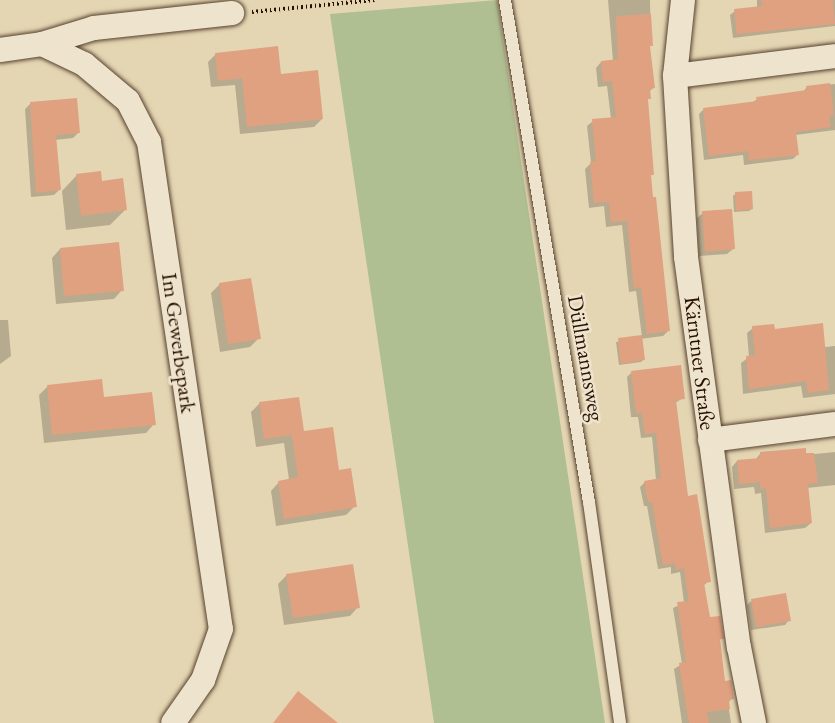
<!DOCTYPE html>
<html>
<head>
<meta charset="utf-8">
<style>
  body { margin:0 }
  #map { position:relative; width:835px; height:723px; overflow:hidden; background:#e5d6b3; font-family:"EB Garamond",serif }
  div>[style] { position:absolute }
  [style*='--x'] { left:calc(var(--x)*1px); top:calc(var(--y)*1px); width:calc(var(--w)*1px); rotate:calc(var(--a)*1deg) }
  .green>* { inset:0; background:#afbf91 }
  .shadow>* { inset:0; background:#0003 }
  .building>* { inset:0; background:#e0a181 }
  .path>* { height:4px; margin-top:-2px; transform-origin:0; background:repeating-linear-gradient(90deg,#281003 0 1.5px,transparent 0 4.5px) }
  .roads { filter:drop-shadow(0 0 2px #57422f) drop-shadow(0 0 2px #57422f) }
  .lane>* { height:12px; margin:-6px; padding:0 6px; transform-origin:6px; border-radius:6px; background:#eee4ce }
  .street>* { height:24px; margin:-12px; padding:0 12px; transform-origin:12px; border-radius:12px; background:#eee4ce }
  span { translate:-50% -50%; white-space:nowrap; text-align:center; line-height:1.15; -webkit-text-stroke:5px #eee4ce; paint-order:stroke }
  .street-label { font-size:22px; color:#281003 }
</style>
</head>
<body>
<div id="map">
  <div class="green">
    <div style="clip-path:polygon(497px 0,605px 723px,434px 723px,330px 14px)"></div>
  </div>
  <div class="shadow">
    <div style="clip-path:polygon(608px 0,650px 0,651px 45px,648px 48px,653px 88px,648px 93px,647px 101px,652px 174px,649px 177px,668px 331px,663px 336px,640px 339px,643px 360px,641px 362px,619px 365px,616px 342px,642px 337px,636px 291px,629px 292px,622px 225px,606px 227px,604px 206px,589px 208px,585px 169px,591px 163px,587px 126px,593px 121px,611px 119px,607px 86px,598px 87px,596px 68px,601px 62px,613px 61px)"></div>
    <div style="clip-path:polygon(757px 0,835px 0,835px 26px,733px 38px,730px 15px,735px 11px,757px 8px)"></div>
    <div style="clip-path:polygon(216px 54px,280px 76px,322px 119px,314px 127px,240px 134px,235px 85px,211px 87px,208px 62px)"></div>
    <div style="clip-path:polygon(835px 84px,835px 130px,795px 135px,798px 154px,793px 159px,744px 165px,743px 155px,704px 160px,699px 114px,703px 110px,752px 103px,757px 99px,802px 93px,807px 87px)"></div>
    <div style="clip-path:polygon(30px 104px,79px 132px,73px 138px,55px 140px,60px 189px,54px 195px,31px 197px,25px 109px)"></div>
    <div style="clip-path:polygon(77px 175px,101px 182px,126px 209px,110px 225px,66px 230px,62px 191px)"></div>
    <div style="clip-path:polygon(735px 194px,752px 209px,749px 211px,734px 212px,733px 196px)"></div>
    <div style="clip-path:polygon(703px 213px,733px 249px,727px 254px,699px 256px,697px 218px)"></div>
    <div style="clip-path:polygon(60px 249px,122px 290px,114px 299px,56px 304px,52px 258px)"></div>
    <div style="clip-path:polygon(220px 284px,259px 338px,250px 347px,220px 352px,211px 293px)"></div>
    <div style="clip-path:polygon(0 320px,8px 320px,11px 356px,0 364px)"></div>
    <div style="clip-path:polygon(753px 328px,773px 330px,825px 347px,835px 346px,835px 394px,803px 398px,801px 386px,743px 394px,741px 363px,749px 357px,747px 333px)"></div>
    <div style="clip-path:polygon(631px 373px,683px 398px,675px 403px,687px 497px,709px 581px,703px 586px,708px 619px,722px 638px,718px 642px,724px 683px,732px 698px,728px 703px,731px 723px,682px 723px,674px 669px,682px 664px,673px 608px,684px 603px,680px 572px,671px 574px,671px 567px,658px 569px,647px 506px,644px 506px,640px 487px,645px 482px,656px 480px,652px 437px,641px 438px,638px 417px,631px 417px,627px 377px)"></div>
    <div style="clip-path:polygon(48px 386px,103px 398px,154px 424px,146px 433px,44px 443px,39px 395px)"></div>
    <div style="clip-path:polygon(260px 403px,303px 432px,338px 472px,355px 506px,346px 515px,276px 526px,271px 491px,279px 482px,289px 480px,284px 443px,256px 447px,251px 412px)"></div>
    <div style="clip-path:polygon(835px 452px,835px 485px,807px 488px,811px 523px,805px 528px,765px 533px,761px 493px,755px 494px,754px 487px,734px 489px,732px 467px,737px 461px,755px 460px,760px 454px,805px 455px)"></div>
    <div style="clip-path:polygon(287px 575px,358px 607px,350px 616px,284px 625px,278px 584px)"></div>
    <div style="clip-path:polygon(751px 601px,789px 620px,785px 625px,751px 630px,747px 605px)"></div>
  </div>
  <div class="building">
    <div style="clip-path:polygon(761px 0,833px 0,835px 24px,737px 34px,734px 9px,762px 6px)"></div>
    <div style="clip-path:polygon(651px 14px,653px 46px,650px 46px,655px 88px,650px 89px,651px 99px,648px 99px,654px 175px,651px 175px,653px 197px,656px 197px,670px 331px,647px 334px,641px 287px,634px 288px,627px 221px,611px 222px,609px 202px,594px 203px,590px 162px,596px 161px,592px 119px,616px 117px,612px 81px,603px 82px,601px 61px,618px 59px,616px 16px)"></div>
    <div style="clip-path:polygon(278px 46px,281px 74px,318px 70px,323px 119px,247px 127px,242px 78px,218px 81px,215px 53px)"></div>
    <div style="clip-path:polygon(830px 83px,834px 115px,829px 116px,831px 127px,796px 132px,799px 155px,749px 160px,748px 151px,709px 156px,703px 108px,757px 101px,756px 97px,807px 90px,806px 86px)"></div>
    <div style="clip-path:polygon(77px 98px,80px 133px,56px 135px,61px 190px,36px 193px,30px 102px)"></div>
    <div style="clip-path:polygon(101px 171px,102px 181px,123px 178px,127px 210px,81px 216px,76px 174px)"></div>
    <div style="clip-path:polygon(752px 191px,753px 209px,736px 211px,735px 192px)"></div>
    <div style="clip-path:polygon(732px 209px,735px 249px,705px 252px,702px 211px)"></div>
    <div style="clip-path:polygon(119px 242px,124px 291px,64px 296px,60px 248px)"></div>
    <div style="clip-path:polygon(251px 278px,261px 339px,228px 344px,219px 283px)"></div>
    <div style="clip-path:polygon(823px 323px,829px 390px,808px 393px,806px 381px,749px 389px,746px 356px,755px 355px,752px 326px,774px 324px,775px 329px)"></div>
    <div style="clip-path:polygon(642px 335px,645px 360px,621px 364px,618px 338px)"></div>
    <div style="clip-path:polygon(681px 365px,685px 399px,676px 400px,688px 496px,697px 494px,711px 582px,704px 583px,710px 617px,720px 616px,724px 639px,720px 639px,725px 681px,731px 680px,734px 699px,729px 700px,730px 709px,707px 712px,709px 723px,689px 723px,679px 663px,686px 662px,677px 602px,689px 601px,684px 568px,676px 570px,675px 563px,663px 565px,652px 502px,648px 502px,644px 481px,661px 478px,656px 433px,645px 434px,642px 413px,636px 413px,631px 371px)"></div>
    <div style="clip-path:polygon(102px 379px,104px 397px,152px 392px,156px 425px,52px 435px,47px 385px)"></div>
    <div style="clip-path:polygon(299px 397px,304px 431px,333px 427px,339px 470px,351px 468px,357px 507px,284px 519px,278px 481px,298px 477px,292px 435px,264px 439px,259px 402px)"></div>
    <div style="clip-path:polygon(806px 448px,806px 453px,814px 453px,818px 483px,808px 484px,812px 523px,770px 528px,766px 488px,760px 489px,760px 482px,739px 484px,737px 460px,760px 458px,760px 452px)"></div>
    <div style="clip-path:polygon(353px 564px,360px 608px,293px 618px,286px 574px)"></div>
    <div style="clip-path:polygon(786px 593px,791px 621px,756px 627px,751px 599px)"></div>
    <div style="clip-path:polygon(298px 691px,338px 723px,273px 723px)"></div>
  </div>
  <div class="path">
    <div style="--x:252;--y:12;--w:123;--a:-5.6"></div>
  </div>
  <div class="roads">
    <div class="lane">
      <div style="--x:505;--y:0;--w:509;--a:80.5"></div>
      <div style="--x:589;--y:502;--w:223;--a:82"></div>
    </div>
    <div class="street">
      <div style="--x:683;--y:0;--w:76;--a:96"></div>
      <div style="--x:675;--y:76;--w:181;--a:86.5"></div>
      <div style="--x:686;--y:257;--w:394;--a:82.3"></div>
      <div style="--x:739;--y:647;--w:77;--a:78.8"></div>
      <div style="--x:42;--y:44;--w:47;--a:25.5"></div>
      <div style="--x:84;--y:64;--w:57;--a:40.1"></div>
      <div style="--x:128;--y:101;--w:46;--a:62.9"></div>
      <div style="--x:149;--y:142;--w:492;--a:81.6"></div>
      <div style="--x:221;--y:629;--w:54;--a:109.4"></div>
      <div style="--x:203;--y:680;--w:52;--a:124.9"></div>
      <div style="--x:0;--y:50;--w:42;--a:-8.1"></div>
      <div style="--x:42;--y:44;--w:54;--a:-17.1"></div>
      <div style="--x:94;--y:28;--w:139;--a:-6.2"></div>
      <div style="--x:675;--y:76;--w:161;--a:-7.1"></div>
      <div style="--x:710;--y:440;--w:126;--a:-7.3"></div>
    </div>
  </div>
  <div class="street-label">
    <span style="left:179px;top:343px;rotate:82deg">Im Gewerbepark</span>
    <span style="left:586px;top:358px;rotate:80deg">Düllmannsweg</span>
    <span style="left:700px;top:363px;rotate:83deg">Kärntner Straße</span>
  </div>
</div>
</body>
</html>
